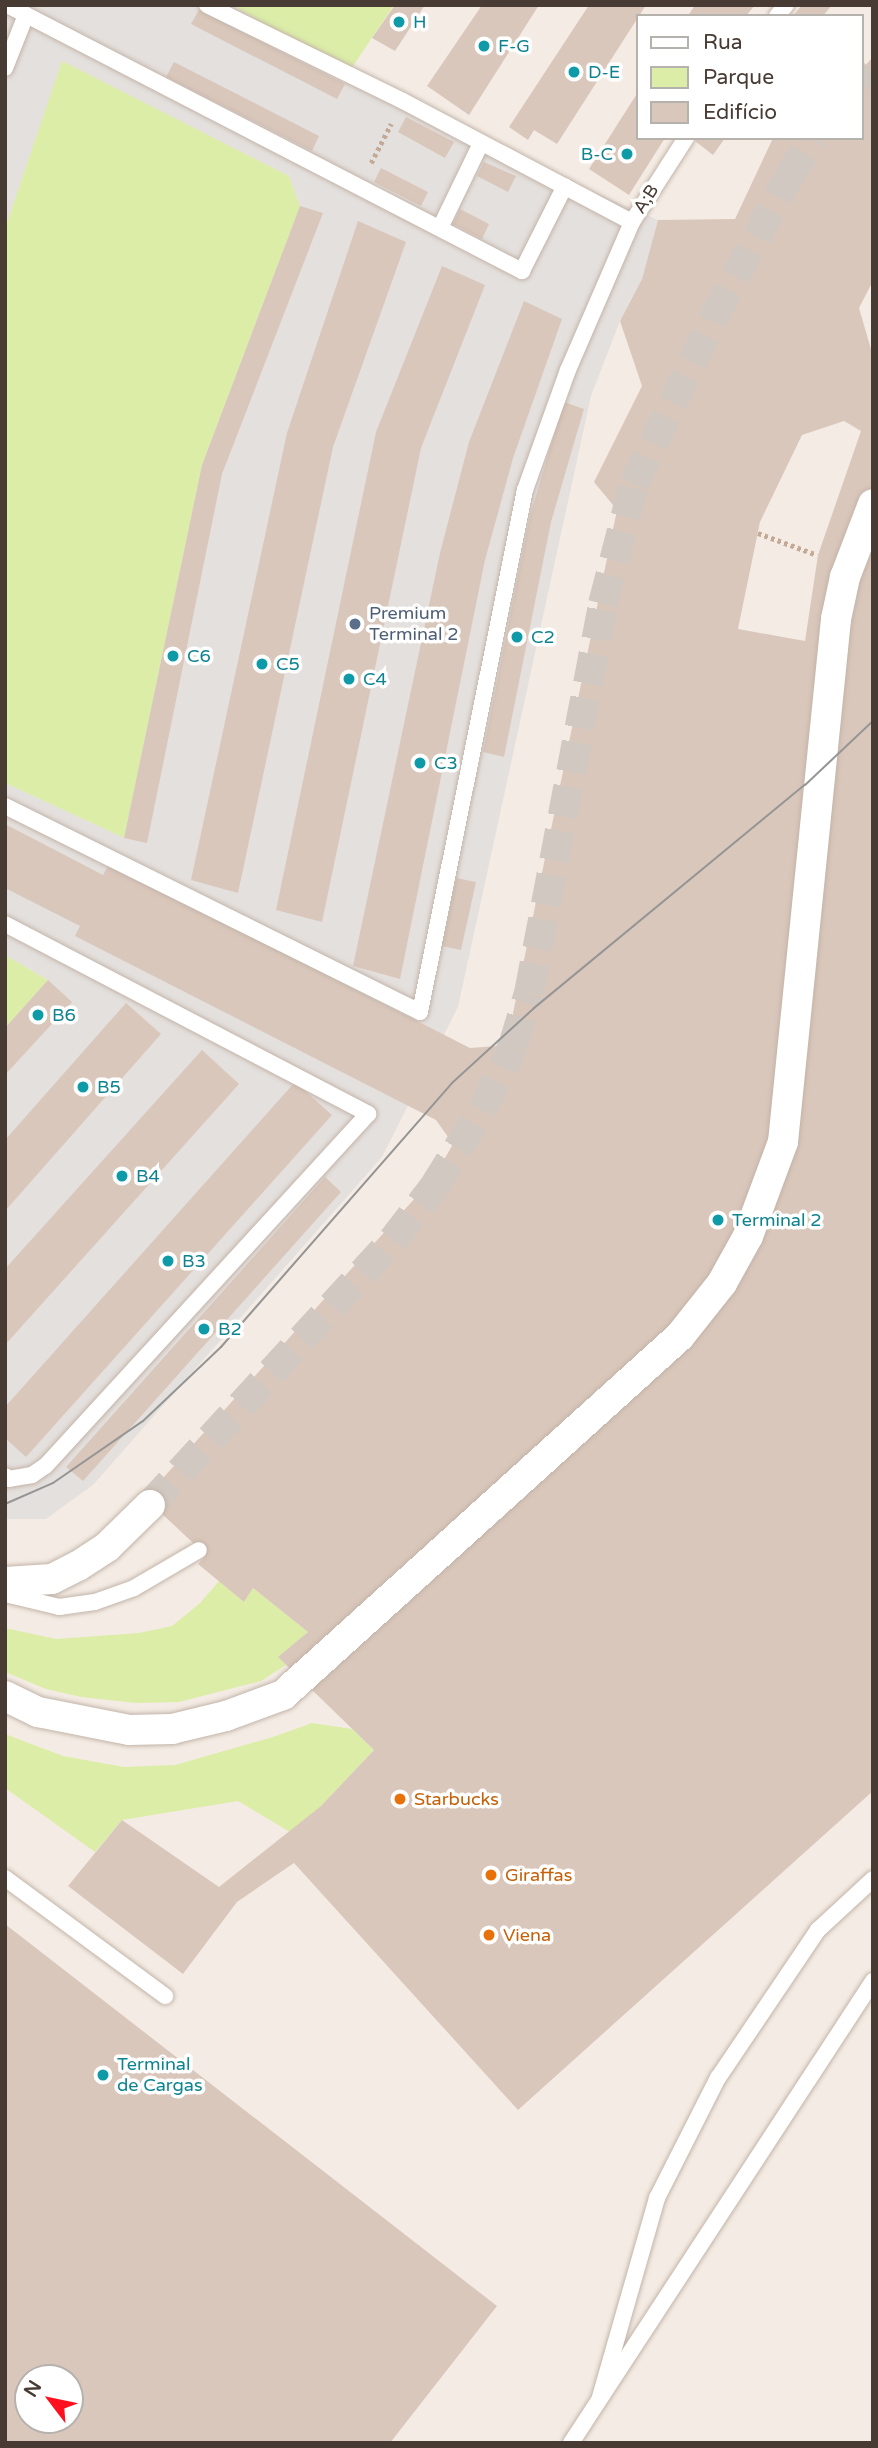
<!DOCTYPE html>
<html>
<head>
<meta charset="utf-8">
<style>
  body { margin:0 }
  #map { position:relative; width:878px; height:2448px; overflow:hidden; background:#f4ece4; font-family:"Varela Round",sans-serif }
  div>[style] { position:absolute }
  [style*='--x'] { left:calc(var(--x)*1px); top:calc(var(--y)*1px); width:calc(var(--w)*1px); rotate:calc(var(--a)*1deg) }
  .green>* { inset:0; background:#dceda8 }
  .parking>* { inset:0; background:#e4e0dd }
  .building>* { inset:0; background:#dac7bb }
  .minor-tunnel>* { height:30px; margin-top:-15px; transform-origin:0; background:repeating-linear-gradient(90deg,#d1c9c1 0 30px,transparent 0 45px) }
  .path>* { height:4.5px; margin-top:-2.25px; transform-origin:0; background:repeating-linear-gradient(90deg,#c4a995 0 3.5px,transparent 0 7px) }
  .roads { filter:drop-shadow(0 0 2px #c3b4a9) drop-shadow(0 0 2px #c3b4a9) }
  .service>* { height:16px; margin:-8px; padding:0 8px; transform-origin:8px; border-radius:8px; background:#fff }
  .minor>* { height:30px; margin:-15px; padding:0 15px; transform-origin:15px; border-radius:15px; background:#fff }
  .tram>* { height:2px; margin:-1px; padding:0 1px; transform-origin:1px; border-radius:1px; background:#959595 }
  .dots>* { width:19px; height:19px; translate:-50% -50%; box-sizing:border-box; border:4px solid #fff; border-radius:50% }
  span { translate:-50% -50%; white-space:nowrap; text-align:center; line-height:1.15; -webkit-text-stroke:7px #fff; paint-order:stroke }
  .culture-label { font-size:18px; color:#0d838f }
  .left { translate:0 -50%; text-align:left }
  .right { translate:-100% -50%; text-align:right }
  .street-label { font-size:18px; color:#473b33 }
  .service-label { font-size:18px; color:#4e5e75 }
  .food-label { font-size:18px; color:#c56008 }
  .frame { position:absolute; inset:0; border:7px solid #473b33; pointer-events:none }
  .legend { position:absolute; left:636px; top:14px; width:228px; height:126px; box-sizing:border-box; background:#fff; border:2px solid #b5b1ad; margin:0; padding:9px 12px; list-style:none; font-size:21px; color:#473b33 }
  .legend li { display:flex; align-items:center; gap:14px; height:35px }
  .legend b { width:35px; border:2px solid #b5b1ad }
  .north { position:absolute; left:14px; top:2364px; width:70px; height:70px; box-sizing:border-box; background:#fff; border:2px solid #b5b1ad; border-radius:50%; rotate:302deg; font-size:19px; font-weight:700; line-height:28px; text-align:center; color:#473b33 }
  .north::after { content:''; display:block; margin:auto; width:24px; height:32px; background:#ff101f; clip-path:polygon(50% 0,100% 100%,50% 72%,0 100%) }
</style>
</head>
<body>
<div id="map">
  <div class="green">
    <div style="clip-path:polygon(232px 5px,394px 5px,347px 75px)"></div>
    <div style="clip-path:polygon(62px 60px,289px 176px,300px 206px,202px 465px,124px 838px,5px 783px,5px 228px)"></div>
    <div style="clip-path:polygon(5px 955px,48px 980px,5px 1028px)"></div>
    <div style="clip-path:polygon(219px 1581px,244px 1602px,253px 1588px,308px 1632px,279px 1657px,286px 1665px,261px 1681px,179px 1702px,136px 1703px,81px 1697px,46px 1689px,5px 1672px,5px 1628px,56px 1639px,139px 1633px,172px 1626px,200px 1603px)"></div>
    <div style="clip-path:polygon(312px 1723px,352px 1729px,374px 1750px,321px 1806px,290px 1832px,238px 1801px,122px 1820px,95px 1852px,5px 1788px,5px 1734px,63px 1756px,124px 1767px,175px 1765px,273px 1737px)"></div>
  </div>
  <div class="parking">
    <div style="clip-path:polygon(5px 5px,232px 5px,347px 75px,481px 143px,658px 220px,642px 279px,620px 321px,591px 396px,458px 1007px,382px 1157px,93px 1485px,46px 1519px,5px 1519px,5px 1028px,48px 980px,5px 955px,5px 783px,124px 838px,202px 465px,300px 206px,289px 176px,62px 61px,5px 228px)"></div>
  </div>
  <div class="building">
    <div style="clip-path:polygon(395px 5px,425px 5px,395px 51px,372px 38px)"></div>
    <div style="clip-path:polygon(482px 5px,539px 5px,469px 115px,427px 86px)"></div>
    <div style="clip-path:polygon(589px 5px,646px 5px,557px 144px,534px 130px,528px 140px,509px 127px)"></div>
    <div style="clip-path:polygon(695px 5px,755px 5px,746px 16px,688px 16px)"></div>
    <div style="clip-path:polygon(802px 5px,832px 5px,823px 16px,793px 16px)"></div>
    <div style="clip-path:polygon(199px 10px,345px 84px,337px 99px,191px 24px)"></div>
    <div style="clip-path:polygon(evenodd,873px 57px,873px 281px,859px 308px,873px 356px,873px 1791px,518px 2110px,294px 1863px,237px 1902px,183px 1974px,68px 1886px,122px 1820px,219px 1887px,321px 1806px,374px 1750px,278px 1657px,308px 1632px,253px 1588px,244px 1602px,198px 1564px,206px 1555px,145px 1498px,434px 1177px,453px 1144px,436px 1120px,75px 936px,80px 926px,5px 888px,5px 824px,103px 875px,109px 864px,470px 1048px,497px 1046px,512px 1018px,617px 510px,594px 482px,642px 386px,620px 321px,642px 279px,658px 220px,735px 219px,773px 138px,862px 138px,862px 69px,873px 57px,844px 421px,861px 431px,818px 555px,805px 641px,738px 629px,760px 522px,802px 435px,844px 421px)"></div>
    <div style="clip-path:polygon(174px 62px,319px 136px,312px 151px,166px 77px)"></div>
    <div style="clip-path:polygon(638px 92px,638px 138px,665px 138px,629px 195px,589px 169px)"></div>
    <div style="clip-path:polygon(406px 117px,454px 142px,445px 158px,398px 132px)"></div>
    <div style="clip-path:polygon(697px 138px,725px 138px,713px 155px,695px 141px)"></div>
    <div style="clip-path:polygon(484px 162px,516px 176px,508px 192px,477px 176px)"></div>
    <div style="clip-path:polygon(381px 168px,428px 192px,421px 206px,374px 182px)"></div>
    <div style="clip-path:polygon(300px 206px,323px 213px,222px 474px,147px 843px,124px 838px,202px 465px)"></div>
    <div style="clip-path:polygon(460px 209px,489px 224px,482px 239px,453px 224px)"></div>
    <div style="clip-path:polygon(358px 221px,406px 242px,333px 447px,238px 893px,191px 880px,287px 433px)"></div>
    <div style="clip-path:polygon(442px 266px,485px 285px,421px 448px,322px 922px,276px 910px,376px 432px)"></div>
    <div style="clip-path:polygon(524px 301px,562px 319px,513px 458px,485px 560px,400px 979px,353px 966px,440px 553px,469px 442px)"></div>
    <div style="clip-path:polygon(564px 402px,584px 409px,551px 522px,504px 757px,483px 752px,530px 516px)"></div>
    <div style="clip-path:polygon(456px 878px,476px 882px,461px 950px,442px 946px)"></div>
    <div style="clip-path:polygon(48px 980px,72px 1002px,5px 1075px,5px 1028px)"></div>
    <div style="clip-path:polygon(126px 1003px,161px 1034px,5px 1211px,5px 1140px)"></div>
    <div style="clip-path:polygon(202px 1050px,239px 1084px,5px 1345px,5px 1269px)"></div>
    <div style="clip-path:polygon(295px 1082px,332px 1115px,26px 1457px,5px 1438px,5px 1407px)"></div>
    <div style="clip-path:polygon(325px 1177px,341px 1192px,83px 1481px,66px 1467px)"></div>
    <div style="clip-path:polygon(evenodd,5px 1924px,497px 2306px,390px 2443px,5px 2443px,5px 1924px,28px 2378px,70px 2378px,70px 2420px,28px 2420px,28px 2378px)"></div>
  </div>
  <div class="minor-tunnel">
    <div style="--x:862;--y:83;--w:16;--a:-47"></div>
    <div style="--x:150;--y:1505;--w:360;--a:-47.5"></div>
    <div style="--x:393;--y:1240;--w:67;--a:-52.3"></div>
    <div style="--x:434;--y:1187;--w:93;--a:-58.2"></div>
    <div style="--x:483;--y:1108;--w:69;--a:-64.2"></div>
    <div style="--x:513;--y:1046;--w:55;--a:-73.2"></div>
    <div style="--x:529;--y:993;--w:396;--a:-79.2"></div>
    <div style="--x:603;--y:604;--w:124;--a:-75.5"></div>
    <div style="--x:634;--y:484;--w:186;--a:-64.5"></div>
    <div style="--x:714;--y:316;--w:157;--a:-61.8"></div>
    <div style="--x:788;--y:178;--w:48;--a:-57"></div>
  </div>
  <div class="path">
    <div style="--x:371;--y:163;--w:44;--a:-62.9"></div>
    <div style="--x:758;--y:533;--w:63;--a:20.4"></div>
  </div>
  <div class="roads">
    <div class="service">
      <div style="--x:7;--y:5;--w:580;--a:27.32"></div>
      <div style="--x:522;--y:271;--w:95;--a:-63.2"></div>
      <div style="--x:207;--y:5;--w:218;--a:26.1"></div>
      <div style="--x:403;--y:101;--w:259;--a:27.9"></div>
      <div style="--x:777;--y:16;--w:14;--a:-51"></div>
      <div style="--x:5;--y:68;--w:57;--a:-68.4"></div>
      <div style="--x:440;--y:228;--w:94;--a:-64.2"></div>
      <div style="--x:5;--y:806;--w:463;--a:26.4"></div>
      <div style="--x:420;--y:1012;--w:532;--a:-78.63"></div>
      <div style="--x:525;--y:490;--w:127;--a:-70.3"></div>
      <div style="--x:568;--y:370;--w:161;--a:-66.6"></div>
      <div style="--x:632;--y:222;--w:100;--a:-57.3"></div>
      <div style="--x:5;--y:924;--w:410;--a:27.6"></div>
      <div style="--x:368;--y:1114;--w:478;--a:132.5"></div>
      <div style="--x:45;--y:1466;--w:16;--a:145"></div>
      <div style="--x:32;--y:1475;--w:23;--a:170"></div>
      <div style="--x:9;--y:1479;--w:5;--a:-143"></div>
      <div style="--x:5;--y:1594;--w:56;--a:13.5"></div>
      <div style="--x:59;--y:1607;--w:36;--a:-8"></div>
      <div style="--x:95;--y:1602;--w:41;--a:-19.7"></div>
      <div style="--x:134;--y:1588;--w:75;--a:-30.3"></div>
      <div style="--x:5;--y:1878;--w:199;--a:36.4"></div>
      <div style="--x:600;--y:2397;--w:207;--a:-74"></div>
      <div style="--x:657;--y:2198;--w:135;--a:-63.1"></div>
      <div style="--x:718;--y:2078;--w:179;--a:-56"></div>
      <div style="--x:818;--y:1930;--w:75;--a:-42.8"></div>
      <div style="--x:571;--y:2443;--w:552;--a:-56.83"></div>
    </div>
    <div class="minor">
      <div style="--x:5;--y:1582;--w:47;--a:-3.7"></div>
      <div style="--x:52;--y:1579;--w:29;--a:-27"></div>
      <div style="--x:78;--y:1566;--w:35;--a:-33"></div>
      <div style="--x:107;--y:1547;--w:60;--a:-44.3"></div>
      <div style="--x:5;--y:1696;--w:37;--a:26"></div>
      <div style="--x:38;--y:1712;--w:93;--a:11.2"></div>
      <div style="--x:129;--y:1730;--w:43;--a:-1.3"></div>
      <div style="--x:172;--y:1729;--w:56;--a:-13.5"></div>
      <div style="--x:226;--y:1716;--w:61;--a:-20.2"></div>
      <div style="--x:283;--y:1695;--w:535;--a:-42.12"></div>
      <div style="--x:680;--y:1336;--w:68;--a:-51.6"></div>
      <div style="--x:722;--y:1283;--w:54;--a:-61"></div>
      <div style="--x:748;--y:1236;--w:100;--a:-69.6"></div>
      <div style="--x:783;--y:1142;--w:526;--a:-84.21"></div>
      <div style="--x:836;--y:619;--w:43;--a:-77.9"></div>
      <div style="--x:845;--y:577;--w:78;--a:-69"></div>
    </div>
  </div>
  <div class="tram">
    <div style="--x:5;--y:1504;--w:52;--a:-23.6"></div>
    <div style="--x:53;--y:1483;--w:109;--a:-34.6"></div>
    <div style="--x:143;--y:1421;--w:108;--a:-43.5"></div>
    <div style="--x:221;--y:1347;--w:352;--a:-48.8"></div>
    <div style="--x:453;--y:1082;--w:110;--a:-42.4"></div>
    <div style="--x:534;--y:1008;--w:351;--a:-39.5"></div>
    <div style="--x:805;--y:785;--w:93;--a:-43.3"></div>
  </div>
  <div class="dots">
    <div style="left:399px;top:22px;background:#0f9aa8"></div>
    <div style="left:484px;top:46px;background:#0f9aa8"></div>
    <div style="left:574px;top:72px;background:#0f9aa8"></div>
    <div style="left:627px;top:154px;background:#0f9aa8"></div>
    <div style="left:355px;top:624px;background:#5c6f8a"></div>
    <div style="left:517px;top:637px;background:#0f9aa8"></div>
    <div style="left:173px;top:656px;background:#0f9aa8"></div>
    <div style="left:262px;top:664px;background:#0f9aa8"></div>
    <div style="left:349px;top:679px;background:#0f9aa8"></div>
    <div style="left:420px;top:763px;background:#0f9aa8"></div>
    <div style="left:38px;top:1015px;background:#0f9aa8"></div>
    <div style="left:83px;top:1087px;background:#0f9aa8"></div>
    <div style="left:122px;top:1176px;background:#0f9aa8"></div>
    <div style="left:718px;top:1220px;background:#0f9aa8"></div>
    <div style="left:168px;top:1261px;background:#0f9aa8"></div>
    <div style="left:204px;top:1329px;background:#0f9aa8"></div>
    <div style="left:400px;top:1799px;background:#e8710a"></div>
    <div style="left:491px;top:1875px;background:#e8710a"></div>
    <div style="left:489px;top:1935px;background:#e8710a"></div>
    <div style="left:103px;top:2075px;background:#0f9aa8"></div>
  </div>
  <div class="culture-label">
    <span class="left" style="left:413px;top:22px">H</span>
    <span class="left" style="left:498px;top:46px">F-G</span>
    <span class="left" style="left:588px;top:72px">D-E</span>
    <span class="right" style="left:613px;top:154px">B-C</span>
    <span class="left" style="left:531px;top:637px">C2</span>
    <span class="left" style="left:187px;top:656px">C6</span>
    <span class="left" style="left:276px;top:664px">C5</span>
    <span class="left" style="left:363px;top:679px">C4</span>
    <span class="left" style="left:434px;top:763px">C3</span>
    <span class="left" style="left:52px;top:1015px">B6</span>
    <span class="left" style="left:97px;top:1087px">B5</span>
    <span class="left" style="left:136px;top:1176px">B4</span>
    <span class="left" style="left:732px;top:1220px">Terminal 2</span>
    <span class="left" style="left:182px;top:1261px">B3</span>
    <span class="left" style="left:218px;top:1329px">B2</span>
    <span class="left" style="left:117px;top:2075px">Terminal<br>de Cargas</span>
  </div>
  <div class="street-label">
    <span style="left:646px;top:199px;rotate:-57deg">A;B</span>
  </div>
  <div class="service-label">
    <span class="left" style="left:369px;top:624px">Premium<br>Terminal 2</span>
  </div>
  <div class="food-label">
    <span class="left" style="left:414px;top:1799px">Starbucks</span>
    <span class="left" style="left:505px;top:1875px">Giraffas</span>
    <span class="left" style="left:503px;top:1935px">Viena</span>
  </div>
  <div class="frame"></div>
  <ul class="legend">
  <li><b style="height:9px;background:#fff"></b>Rua</li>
  <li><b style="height:19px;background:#dceda8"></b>Parque</li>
  <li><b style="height:19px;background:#dac7bb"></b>Edifício</li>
  </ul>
  <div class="north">N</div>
</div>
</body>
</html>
